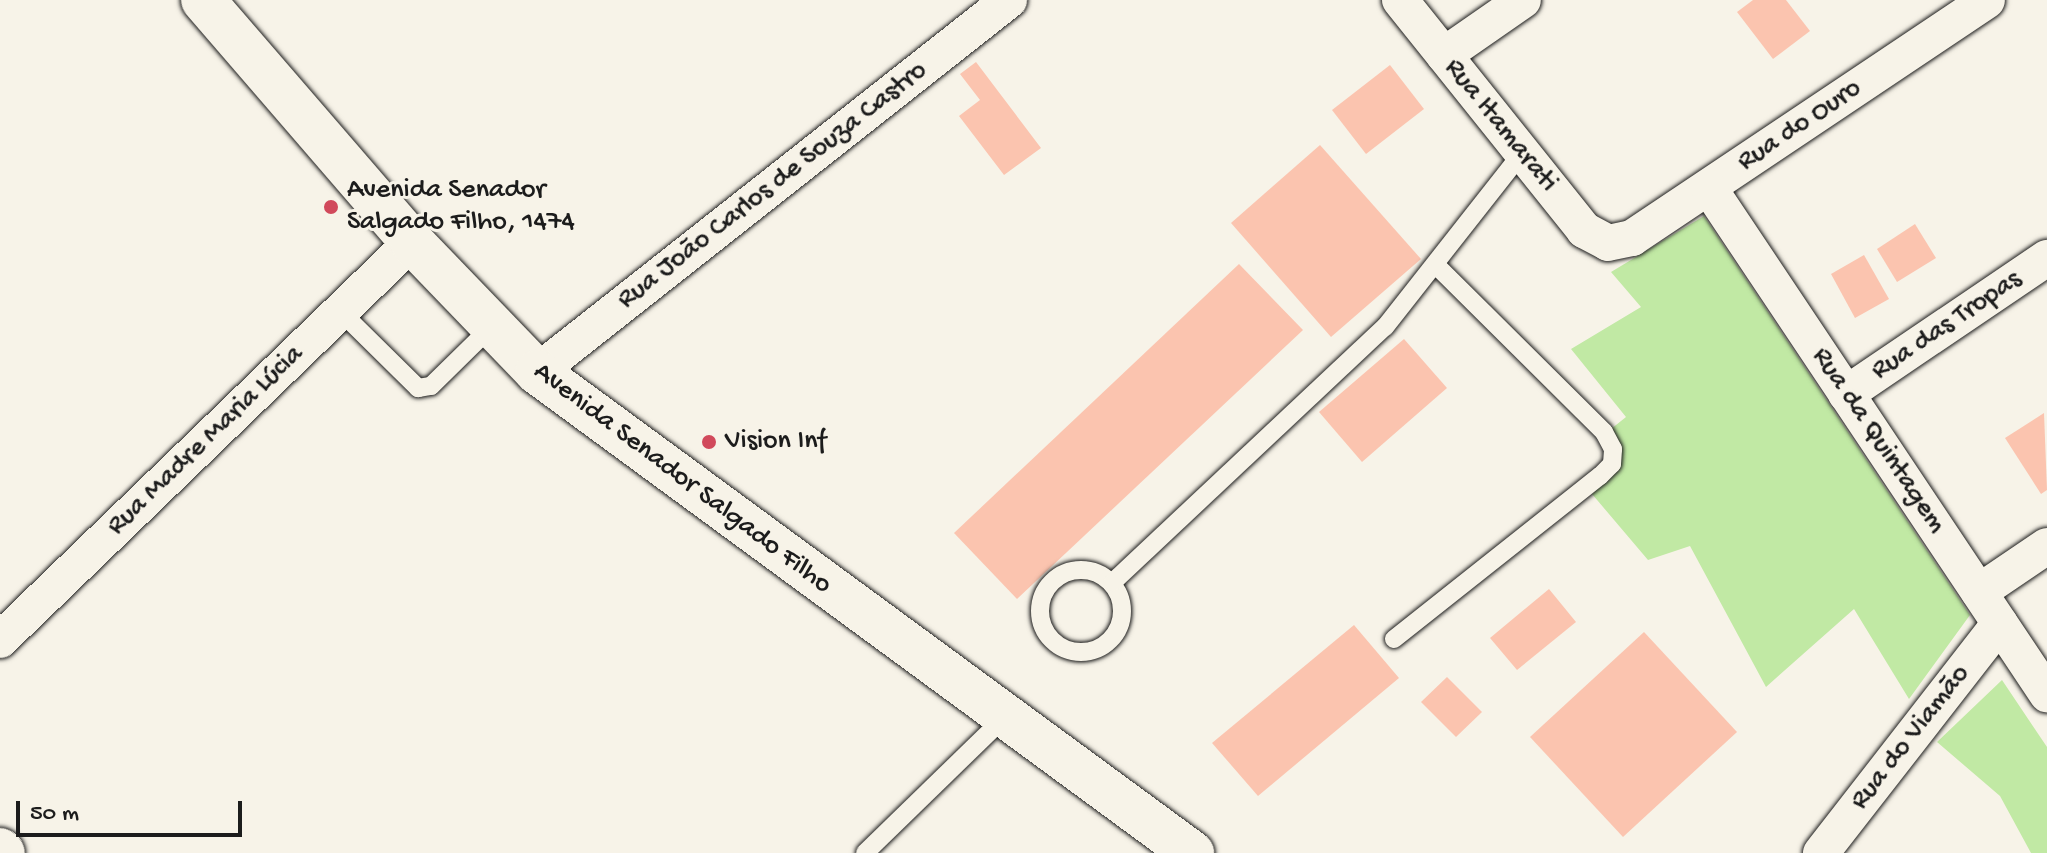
<!DOCTYPE html>
<html>
<head>
<meta charset="utf-8">
<style>
  body { margin:0 }
  #map { position:relative; width:2047px; height:853px; overflow:hidden; background:#f7f3e8; font-family:"Gochi Hand",sans-serif }
  div>[style] { position:absolute }
  [style*='--x'] { left:calc(var(--x)*1px); top:calc(var(--y)*1px); width:calc(var(--w)*1px); rotate:calc(var(--a)*1deg) }
  .green>* { inset:0; background:#c1e9a4 }
  .building>* { inset:0; background:#fbc4af }
  .roads { filter:drop-shadow(0 0 2px #1c1c1c) drop-shadow(0 0 2px #1c1c1c) }
  .service>* { height:18px; margin:-9px; padding:0 9px; transform-origin:9px; border-radius:9px; background:#f7f3e8 }
  .service>.ring { margin:-9px; padding:0; box-sizing:content-box; background:none; border:18px solid #f7f3e8; border-radius:50% }
  .minor>* { height:36px; margin:-18px; padding:0 18px; transform-origin:18px; border-radius:18px; background:#f7f3e8 }
  .tertiary>* { height:44px; margin:-22px; padding:0 22px; transform-origin:22px; border-radius:22px; background:#f7f3e8 }
  .secondary>* { height:44px; margin:-22px; padding:0 22px; transform-origin:22px; border-radius:22px; background:#f7f3e8 }
  .dots>* { width:22px; height:22px; translate:-50% -50%; box-sizing:border-box; border:4px solid #f7f3e8; border-radius:50% }
  span { translate:-50% -50%; white-space:nowrap; text-align:center; line-height:1.15; -webkit-text-stroke:6px #f7f3e8; paint-order:stroke }
  .street-label { font-size:28px; color:#1c1c1c }
  .poi-label { font-size:28px; color:#1c1c1c }
  .left { translate:0 -50%; text-align:left }
  .scale { position:absolute; left:16px; top:801px; width:226px; height:36px; box-sizing:border-box; border:4px solid #1c1c1c; border-top:0; padding-left:10px; font-size:24px; line-height:28px; white-space:nowrap; color:#1c1c1c; -webkit-text-stroke:6px #f7f3e8; paint-order:stroke }
</style>
</head>
<body>
<div id="map">
  <div class="green">
    <div style="clip-path:polygon(1704px 216px,1970px 615px,1909px 699px,1854px 609px,1766px 687px,1690px 546px,1648px 560px,1592px 494px,1618px 460px,1611px 429px,1626px 417px,1571px 349px,1641px 307px,1611px 272px)"></div>
    <div style="clip-path:polygon(2002px 680px,2047px 747px,2047px 853px,2031px 853px,2000px 796px,1937px 742px)"></div>
  </div>
  <div class="building">
    <div style="clip-path:polygon(1753px 0,1786px 0,1810px 31px,1773px 59px,1737px 12px)"></div>
    <div style="clip-path:polygon(976px 62px,1041px 148px,1004px 175px,959px 116px,980px 100px,960px 74px)"></div>
    <div style="clip-path:polygon(1390px 65px,1424px 109px,1366px 154px,1332px 110px)"></div>
    <div style="clip-path:polygon(1320px 145px,1421px 259px,1331px 337px,1231px 223px)"></div>
    <div style="clip-path:polygon(1915px 224px,1936px 258px,1897px 282px,1877px 249px)"></div>
    <div style="clip-path:polygon(1864px 255px,1889px 299px,1855px 318px,1831px 274px)"></div>
    <div style="clip-path:polygon(1239px 264px,1303px 330px,1017px 599px,954px 533px)"></div>
    <div style="clip-path:polygon(1404px 339px,1447px 388px,1362px 462px,1319px 412px)"></div>
    <div style="clip-path:polygon(2044px 413px,2047px 490px,2041px 494px,2005px 438px)"></div>
    <div style="clip-path:polygon(1549px 589px,1576px 622px,1517px 670px,1490px 638px)"></div>
    <div style="clip-path:polygon(1354px 625px,1399px 678px,1258px 796px,1212px 743px)"></div>
    <div style="clip-path:polygon(1644px 632px,1737px 732px,1623px 837px,1530px 737px)"></div>
    <div style="clip-path:polygon(1447px 677px,1482px 712px,1456px 737px,1421px 702px)"></div>
  </div>
  <div class="roads">
    <div class="service">
      <div style="--x:340;--y:311;--w:110;--a:44.6"></div>
      <div style="--x:418;--y:388;--w:13;--a:-9"></div>
      <div style="--x:431;--y:386;--w:83;--a:-44.5"></div>
      <div class="ring" style="left:1040px;top:570px;width:64px;height:64px"></div>
      <div style="--x:1113;--y:582;--w:373;--a:-43.2"></div>
      <div style="--x:1385;--y:327;--w:221;--a:-51.8"></div>
      <div style="--x:1394;--y:639;--w:263;--a:-38.4"></div>
      <div style="--x:1600;--y:476;--w:17;--a:-45"></div>
      <div style="--x:1612;--y:464;--w:15;--a:-86"></div>
      <div style="--x:1613;--y:449;--w:19;--a:-118"></div>
      <div style="--x:1604;--y:432;--w:237;--a:-135.2"></div>
      <div style="--x:865;--y:853;--w:195;--a:-44.2"></div>
    </div>
    <div class="minor">
      <div style="--x:1400;--y:0;--w:295;--a:51.3"></div>
      <div style="--x:1584;--y:230;--w:27;--a:28"></div>
      <div style="--x:1608;--y:243;--w:25;--a:-12"></div>
      <div style="--x:1632;--y:238;--w:427;--a:-33.8"></div>
      <div style="--x:1444;--y:55;--w:96;--a:-34.8"></div>
      <div style="--x:1709;--y:188;--w:609;--a:56.26"></div>
      <div style="--x:537;--y:372;--w:601;--a:-38.24"></div>
      <div style="--x:1846;--y:394;--w:243;--a:-34.1"></div>
      <div style="--x:1979;--y:592;--w:82;--a:-34.1"></div>
      <div style="--x:0;--y:640;--w:573;--a:-44.01"></div>
      <div style="--x:1821;--y:853;--w:291;--a:-52.1"></div>
    </div>
    <div class="tertiary">
      <div style="--x:0;--y:850;--w:4;--a:45"></div>
    </div>
    <div class="secondary">
      <div style="--x:203;--y:0;--w:320;--a:49.2"></div>
      <div style="--x:412;--y:242;--w:180;--a:46.1"></div>
      <div style="--x:537;--y:372;--w:813;--a:36.29"></div>
    </div>
  </div>
  <div class="dots">
    <div style="left:331px;top:207px;background:#d1495b"></div>
    <div style="left:709px;top:442px;background:#d1495b"></div>
  </div>
  <div class="street-label">
    <span style="left:1500px;top:126px;rotate:51deg">Rua Itamarati</span>
    <span style="left:1800px;top:126px;rotate:-34deg">Rua do Ouro</span>
    <span style="left:773px;top:186px;rotate:-38deg">Rua João Carlos de Souza Castro</span>
    <span style="left:1947px;top:326px;rotate:-34deg">Rua das Tropas</span>
    <span style="left:206px;top:441px;rotate:-44deg">Rua Madre Maria Lúcia</span>
    <span style="left:1878px;top:441px;rotate:56deg">Rua da Quintagem</span>
    <span style="left:682px;top:479px;rotate:37deg">Avenida Senador Salgado Filho</span>
    <span style="left:1911px;top:738px;rotate:-52deg">Rua do Viamão</span>
  </div>
  <div class="poi-label">
    <span class="left" style="left:347px;top:207px">Avenida Senador<br>Salgado Filho, 1474</span>
    <span class="left" style="left:725px;top:442px">Vision Inf</span>
  </div>
  <div class="scale">50 m</div>
</div>
</body>
</html>
